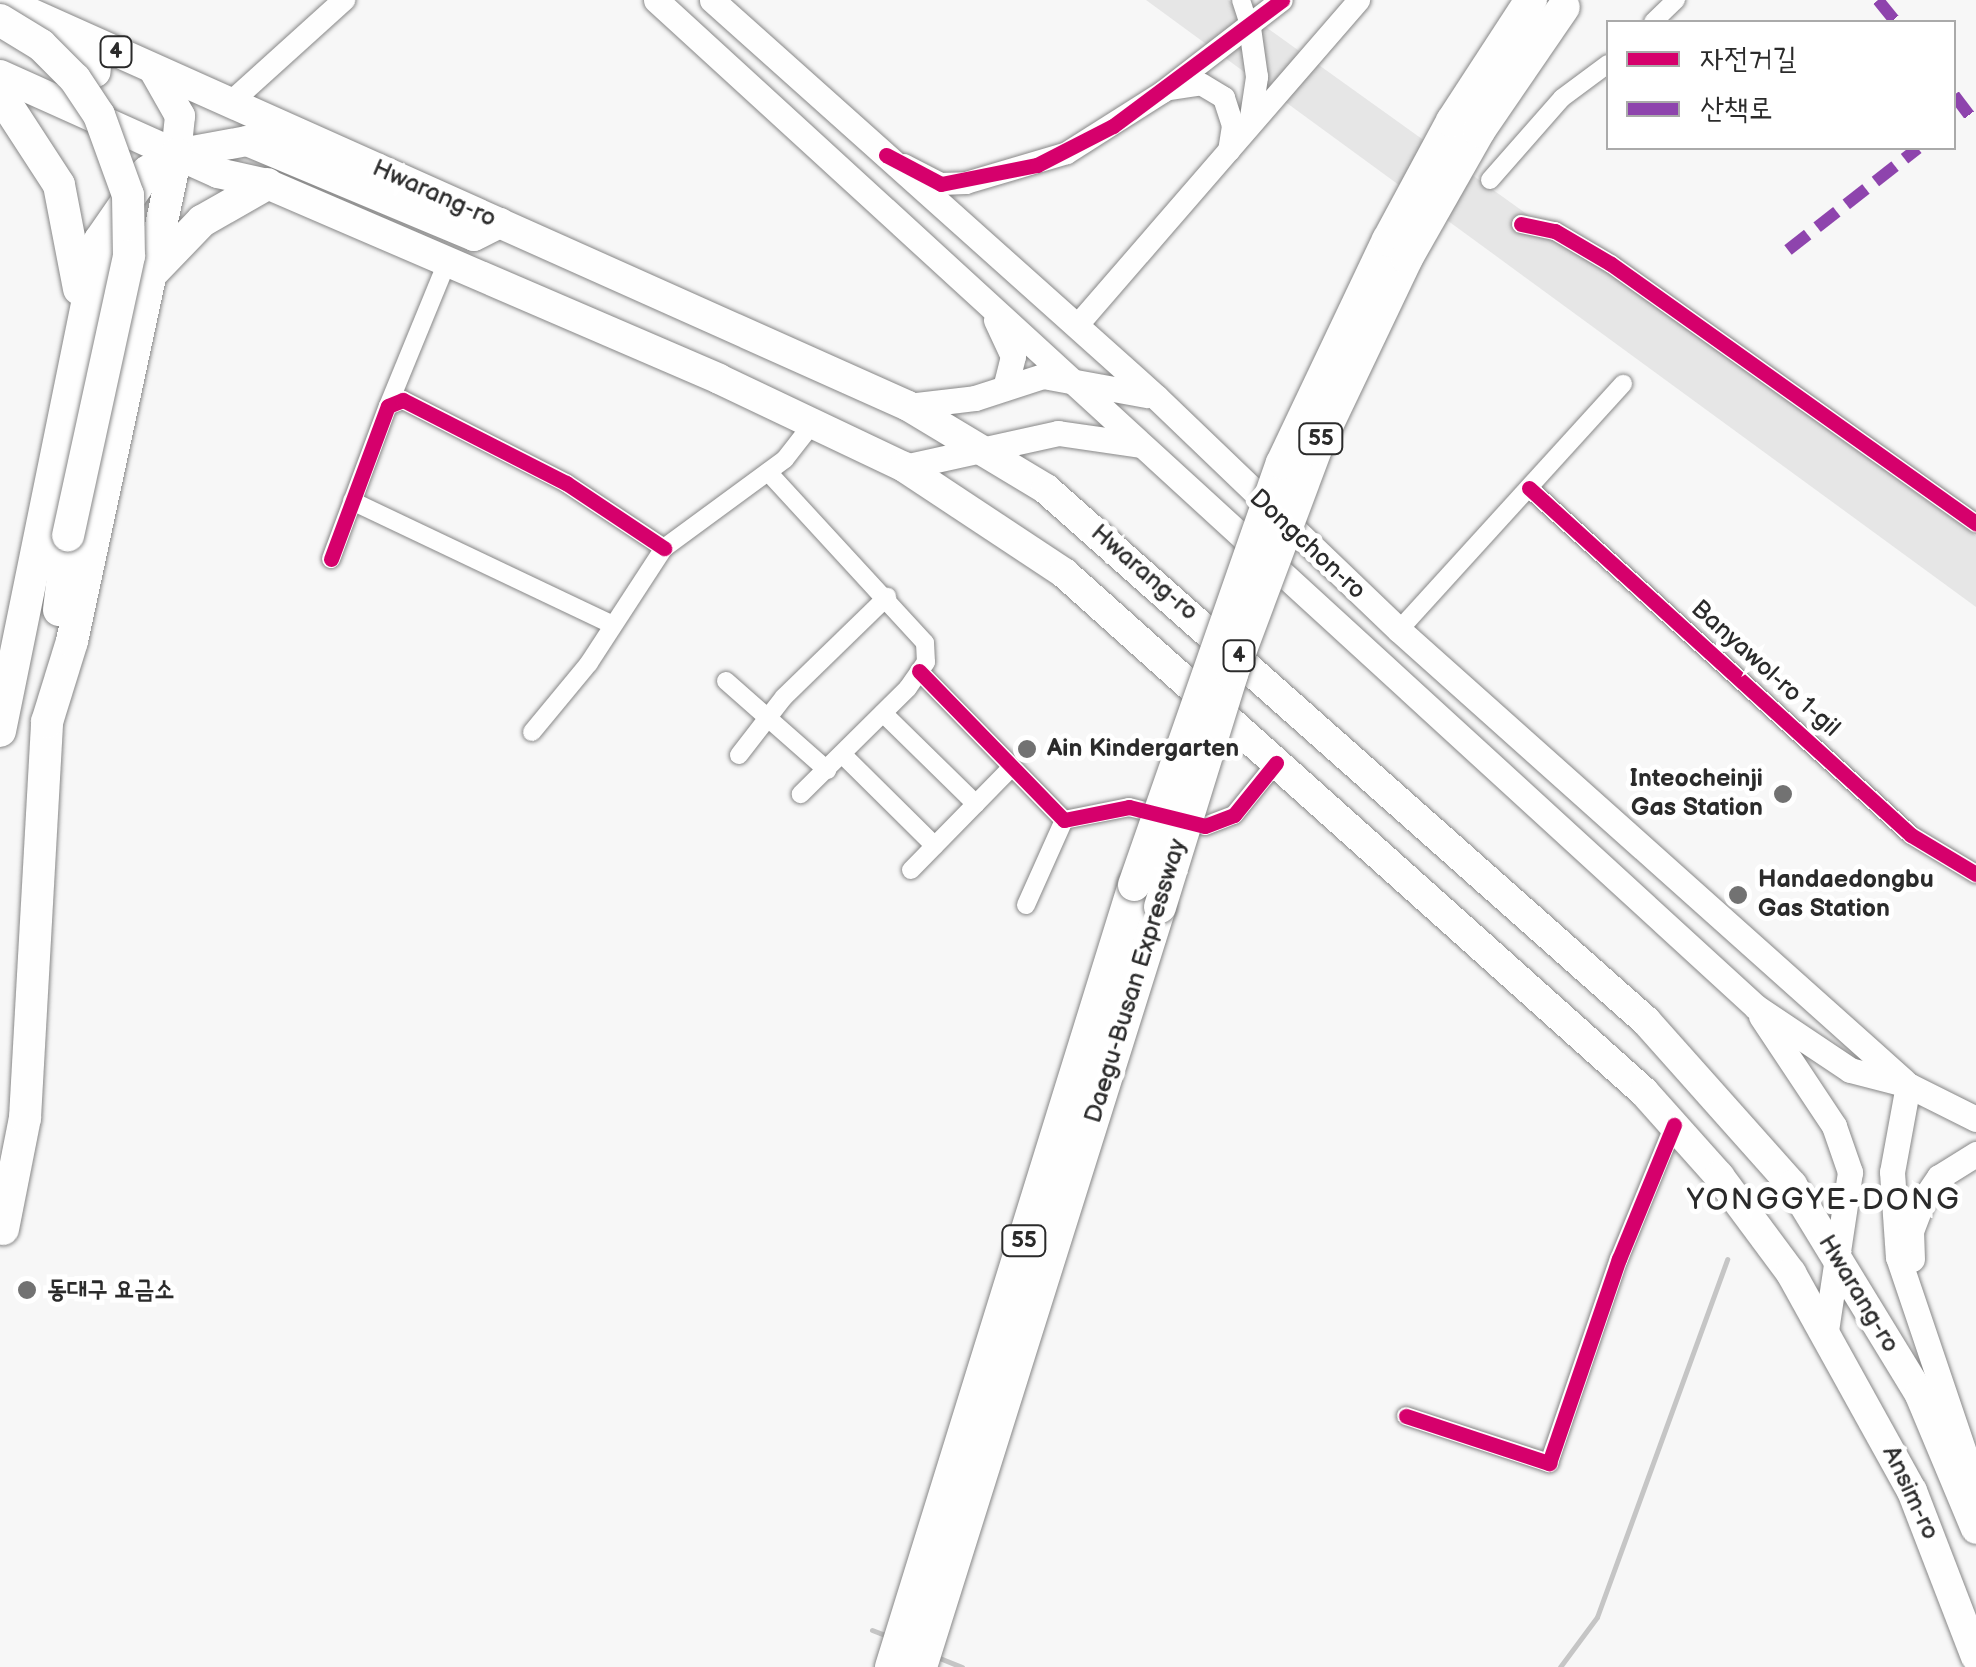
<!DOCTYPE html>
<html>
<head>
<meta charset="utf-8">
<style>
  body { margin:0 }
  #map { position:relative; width:1976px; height:1667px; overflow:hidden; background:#f7f7f7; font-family:"Balsamiq Sans","Poor Story",sans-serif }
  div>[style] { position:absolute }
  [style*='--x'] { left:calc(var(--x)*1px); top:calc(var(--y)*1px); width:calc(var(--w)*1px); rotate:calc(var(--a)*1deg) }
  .green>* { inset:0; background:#e6e6e6 }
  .stream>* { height:5px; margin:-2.5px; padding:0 2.5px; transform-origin:2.5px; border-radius:2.5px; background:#c5c5c5 }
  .roads { filter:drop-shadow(0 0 2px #878787) drop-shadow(0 0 2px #878787) }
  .minor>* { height:18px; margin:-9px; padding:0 9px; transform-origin:9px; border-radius:9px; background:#fefefe }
  .tertiary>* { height:22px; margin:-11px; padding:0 11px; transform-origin:11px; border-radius:11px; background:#fefefe }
  .secondary>* { height:25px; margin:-12.5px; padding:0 12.5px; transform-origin:12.5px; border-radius:12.5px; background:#fefefe }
  .primary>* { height:30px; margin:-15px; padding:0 15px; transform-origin:15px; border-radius:15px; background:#fefefe }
  .motorway>* { height:32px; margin:-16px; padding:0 16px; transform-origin:16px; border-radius:16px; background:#fefefe }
  .bridges { filter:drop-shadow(0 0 2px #878787) drop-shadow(0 0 2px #878787) }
  .motorway-bridge>* { height:32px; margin:-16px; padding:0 16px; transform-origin:16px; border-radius:16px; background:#fefefe }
  .quiet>* { height:12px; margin-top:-6px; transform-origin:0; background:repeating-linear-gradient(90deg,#8e44ad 0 25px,transparent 0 37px) }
  .cycleway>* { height:15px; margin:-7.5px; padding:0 7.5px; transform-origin:7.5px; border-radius:7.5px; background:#d6006c }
  .dots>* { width:28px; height:28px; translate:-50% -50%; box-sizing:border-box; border:5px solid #fff; border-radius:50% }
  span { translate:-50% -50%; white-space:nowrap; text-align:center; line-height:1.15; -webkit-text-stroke:10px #fff; paint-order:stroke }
  .shield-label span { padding:2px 8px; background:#fff; border:2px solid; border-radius:8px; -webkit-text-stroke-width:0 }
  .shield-label { font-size:22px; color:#2b2b2b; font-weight:700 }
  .street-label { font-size:25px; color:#2b2b2b }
  .poi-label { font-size:25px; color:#2b2b2b; font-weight:700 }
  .left { translate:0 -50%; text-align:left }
  .right { translate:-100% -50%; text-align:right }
  .quarter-label { font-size:30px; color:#2b2b2b; letter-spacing:2.5px }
  .legend { position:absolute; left:1606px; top:20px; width:350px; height:130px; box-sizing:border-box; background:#fff; border:2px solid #aaa; margin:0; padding:12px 18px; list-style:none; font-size:30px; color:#2b2b2b }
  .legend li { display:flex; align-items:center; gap:20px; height:50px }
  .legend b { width:50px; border:2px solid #aaa }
</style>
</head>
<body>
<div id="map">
  <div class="green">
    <div style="clip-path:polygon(1146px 0,1228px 0,1976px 536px,1976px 607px)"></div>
  </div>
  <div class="stream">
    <div style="--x:872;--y:1630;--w:19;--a:21"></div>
    <div style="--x:937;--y:1657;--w:27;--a:22"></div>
    <div style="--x:1560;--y:1667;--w:62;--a:-53.5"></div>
    <div style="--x:1597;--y:1617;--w:381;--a:-70"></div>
  </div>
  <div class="roads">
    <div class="minor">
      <div style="--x:1241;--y:0;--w:29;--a:72"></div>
      <div style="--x:1653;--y:22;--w:32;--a:-44"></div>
      <div style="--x:1490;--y:180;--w:109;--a:-48.7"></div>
      <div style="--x:1562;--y:98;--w:57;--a:-36.5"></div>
      <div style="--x:1521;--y:224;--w:35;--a:12"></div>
      <div style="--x:1555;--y:231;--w:65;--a:30.5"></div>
      <div style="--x:1611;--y:264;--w:448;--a:35.4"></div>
      <div style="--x:388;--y:406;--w:156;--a:-67.7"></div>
      <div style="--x:768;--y:472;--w:232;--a:47.4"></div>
      <div style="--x:925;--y:643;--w:19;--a:87"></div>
      <div style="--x:926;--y:662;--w:32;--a:125"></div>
      <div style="--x:908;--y:688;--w:151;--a:135.3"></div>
      <div style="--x:1529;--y:488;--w:516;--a:42.25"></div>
      <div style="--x:1911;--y:835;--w:76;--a:31"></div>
      <div style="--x:352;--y:501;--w:289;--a:25.4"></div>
      <div style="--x:331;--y:559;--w:163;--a:-69.6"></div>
      <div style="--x:388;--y:406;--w:16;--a:-22"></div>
      <div style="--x:403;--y:400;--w:183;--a:27"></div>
      <div style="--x:566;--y:483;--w:118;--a:33.6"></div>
      <div style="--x:1399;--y:630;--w:333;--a:-47.7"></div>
      <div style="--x:919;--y:671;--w:208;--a:45.8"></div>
      <div style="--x:1064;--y:820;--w:66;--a:-11.3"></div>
      <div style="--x:1129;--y:807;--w:78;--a:14"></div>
      <div style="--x:1205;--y:826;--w:31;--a:-21"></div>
      <div style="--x:1234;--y:815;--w:67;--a:-51.1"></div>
      <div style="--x:726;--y:681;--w:135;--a:41.4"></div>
      <div style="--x:883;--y:713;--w:130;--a:44.4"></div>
      <div style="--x:532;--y:732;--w:89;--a:-50.4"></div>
      <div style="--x:589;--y:663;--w:137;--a:-56.9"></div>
      <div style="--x:664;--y:548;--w:150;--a:-36.3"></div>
      <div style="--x:785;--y:459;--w:46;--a:-52.1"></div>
      <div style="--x:739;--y:755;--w:73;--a:-52.2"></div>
      <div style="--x:784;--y:697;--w:144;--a:-44.2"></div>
      <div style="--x:843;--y:755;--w:129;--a:44.7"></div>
      <div style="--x:911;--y:870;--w:140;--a:-45.6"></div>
      <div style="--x:1026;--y:905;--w:93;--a:-65.9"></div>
      <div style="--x:1406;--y:1416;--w:151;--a:18.2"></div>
      <div style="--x:1549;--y:1463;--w:216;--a:-71.1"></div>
      <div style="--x:1619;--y:1259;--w:145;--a:-67.7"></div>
    </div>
    <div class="tertiary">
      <div style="--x:1171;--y:89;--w:30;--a:-9"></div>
      <div style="--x:1201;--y:84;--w:27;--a:31"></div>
      <div style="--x:1224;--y:98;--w:29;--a:72"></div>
      <div style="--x:1233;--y:126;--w:25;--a:99"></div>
      <div style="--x:230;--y:103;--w:154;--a:-42.1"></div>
      <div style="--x:1250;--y:124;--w:48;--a:-81.5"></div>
      <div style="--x:1257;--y:77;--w:49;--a:-98.1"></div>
      <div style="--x:904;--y:165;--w:42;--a:27.2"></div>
      <div style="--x:941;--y:184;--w:25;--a:-2"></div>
      <div style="--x:966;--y:183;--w:105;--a:-16.5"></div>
      <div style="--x:1067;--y:153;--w:114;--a:-32.4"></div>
      <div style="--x:1163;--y:92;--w:150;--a:-37.7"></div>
      <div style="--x:1077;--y:326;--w:431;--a:-49.1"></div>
    </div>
    <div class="secondary">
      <div style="--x:656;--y:0;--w:1491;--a:42.47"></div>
      <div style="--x:1756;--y:1007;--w:113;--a:33.8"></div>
      <div style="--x:1850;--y:1070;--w:60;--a:14.5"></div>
      <div style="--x:1908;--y:1085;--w:76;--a:26.6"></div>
      <div style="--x:712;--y:0;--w:596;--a:41.8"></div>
      <div style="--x:1156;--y:397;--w:337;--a:43.8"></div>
      <div style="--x:1399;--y:630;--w:677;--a:41.77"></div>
      <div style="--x:996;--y:320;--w:40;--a:65"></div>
      <div style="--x:1013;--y:356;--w:32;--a:104"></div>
      <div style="--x:908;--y:406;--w:67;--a:-6.8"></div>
      <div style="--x:975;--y:398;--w:71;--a:-17.9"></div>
      <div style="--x:1043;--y:376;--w:106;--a:10.4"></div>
      <div style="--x:904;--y:467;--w:158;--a:-12.4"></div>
      <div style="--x:1058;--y:433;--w:83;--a:8.3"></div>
      <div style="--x:1761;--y:1016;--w:132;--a:56.4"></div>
      <div style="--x:1834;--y:1126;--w:49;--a:70.8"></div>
      <div style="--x:1850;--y:1172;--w:168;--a:98.6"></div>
      <div style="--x:1908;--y:1085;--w:88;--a:100.4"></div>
      <div style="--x:1892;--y:1172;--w:85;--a:86"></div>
      <div style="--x:1898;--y:1257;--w:243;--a:71.3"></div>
      <div style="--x:1912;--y:1259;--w:28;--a:-92"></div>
      <div style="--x:1911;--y:1231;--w:31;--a:-69"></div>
      <div style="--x:1922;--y:1202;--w:30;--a:-56"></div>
      <div style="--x:1939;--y:1177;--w:44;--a:-31.9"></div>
    </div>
    <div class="primary">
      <div style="--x:1;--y:0;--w:994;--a:24.11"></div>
      <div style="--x:908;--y:406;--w:161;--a:31"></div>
      <div style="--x:1046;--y:489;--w:802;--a:41.56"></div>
      <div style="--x:1646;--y:1021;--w:220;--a:48.3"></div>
      <div style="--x:1792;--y:1185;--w:246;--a:58.6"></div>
      <div style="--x:1920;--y:1395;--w:145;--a:67.3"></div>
      <div style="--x:49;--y:51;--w:51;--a:24.5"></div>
      <div style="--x:95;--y:72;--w:27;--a:-80"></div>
      <div style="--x:154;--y:70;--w:53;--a:60.5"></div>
      <div style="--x:180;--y:116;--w:38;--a:96"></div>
      <div style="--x:0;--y:75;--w:239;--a:24.2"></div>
      <div style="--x:218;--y:173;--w:50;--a:12.7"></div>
      <div style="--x:267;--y:184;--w:492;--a:23.3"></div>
      <div style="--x:719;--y:379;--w:205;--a:25.4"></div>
      <div style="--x:904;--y:467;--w:192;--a:33.5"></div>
      <div style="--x:1064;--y:573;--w:778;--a:41.82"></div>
      <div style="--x:1644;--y:1092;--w:113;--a:48.2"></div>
      <div style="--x:1719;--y:1176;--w:121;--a:53.4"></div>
      <div style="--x:1791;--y:1273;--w:249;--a:61"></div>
      <div style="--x:1912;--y:1491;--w:178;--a:68.9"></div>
      <div style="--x:176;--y:154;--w:72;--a:-10.4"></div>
      <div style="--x:247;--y:141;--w:246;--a:22.7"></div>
      <div style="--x:474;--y:236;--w:29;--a:-27"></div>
    </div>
    <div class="motorway">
      <div style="--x:0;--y:94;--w:108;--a:57"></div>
      <div style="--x:59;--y:185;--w:106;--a:79.1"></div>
      <div style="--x:151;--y:274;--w:74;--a:-46.1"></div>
      <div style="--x:202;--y:221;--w:75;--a:-29.6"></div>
      <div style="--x:59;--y:610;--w:76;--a:-83.2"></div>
      <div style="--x:0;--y:731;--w:501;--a:-78.49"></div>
      <div style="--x:100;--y:240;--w:83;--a:-55.3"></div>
      <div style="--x:147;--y:172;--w:34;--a:-32"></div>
      <div style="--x:3;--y:1229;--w:113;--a:-78.8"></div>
      <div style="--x:25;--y:1118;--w:397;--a:-86.8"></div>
      <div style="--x:47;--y:722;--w:85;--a:-72.8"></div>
      <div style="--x:72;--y:641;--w:498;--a:-77.9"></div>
      <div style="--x:891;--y:1667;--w:819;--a:-72.74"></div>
      <div style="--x:921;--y:1667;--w:797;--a:-72.54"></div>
    </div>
  </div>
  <div class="bridges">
    <div class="motorway-bridge">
      <div style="--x:0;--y:20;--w:48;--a:31.4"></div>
      <div style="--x:41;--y:45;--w:48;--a:45"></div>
      <div style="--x:75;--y:79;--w:43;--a:56.3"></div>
      <div style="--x:99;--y:115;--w:85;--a:70.1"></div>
      <div style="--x:128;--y:195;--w:61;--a:89.1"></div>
      <div style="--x:129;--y:256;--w:286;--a:102.3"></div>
      <div style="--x:1134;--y:885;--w:447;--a:-70.7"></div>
      <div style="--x:1282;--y:463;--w:247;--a:-64.6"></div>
      <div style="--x:1388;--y:240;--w:135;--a:-61.7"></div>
      <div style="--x:1452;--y:121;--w:145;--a:-56.9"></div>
      <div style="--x:1160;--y:907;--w:244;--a:-72.8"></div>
      <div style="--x:1232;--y:674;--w:240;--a:-69.5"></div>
      <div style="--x:1316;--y:449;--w:212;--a:-64.5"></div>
      <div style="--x:1407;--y:258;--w:146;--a:-60.4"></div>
      <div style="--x:1479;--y:131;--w:150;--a:-55.6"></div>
    </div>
  </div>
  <div class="quiet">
    <div style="--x:1878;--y:0;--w:28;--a:51"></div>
    <div style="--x:1954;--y:95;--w:36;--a:53"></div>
    <div style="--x:1788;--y:250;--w:165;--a:-38.1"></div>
  </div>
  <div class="cycleway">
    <div style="--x:886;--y:155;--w:62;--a:27.8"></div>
    <div style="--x:941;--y:184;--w:98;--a:-11.2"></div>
    <div style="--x:1037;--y:165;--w:85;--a:-27.2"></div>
    <div style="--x:1113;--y:126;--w:211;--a:-36.7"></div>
    <div style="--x:1521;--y:224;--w:35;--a:12"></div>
    <div style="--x:1555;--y:231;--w:65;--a:30.5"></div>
    <div style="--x:1611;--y:264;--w:448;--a:35.4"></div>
    <div style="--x:1529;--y:488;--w:516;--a:42.25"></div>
    <div style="--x:1911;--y:835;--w:76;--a:31"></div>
    <div style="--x:331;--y:559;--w:163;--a:-69.6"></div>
    <div style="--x:388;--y:406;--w:16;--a:-22"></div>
    <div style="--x:403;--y:400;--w:183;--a:27"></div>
    <div style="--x:566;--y:483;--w:118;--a:33.6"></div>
    <div style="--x:919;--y:671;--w:208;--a:45.8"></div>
    <div style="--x:1064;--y:820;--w:66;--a:-11.3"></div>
    <div style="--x:1129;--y:807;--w:78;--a:14"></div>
    <div style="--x:1205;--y:826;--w:31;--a:-21"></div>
    <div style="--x:1234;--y:815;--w:67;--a:-51.1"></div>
    <div style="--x:1406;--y:1416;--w:151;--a:18.2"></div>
    <div style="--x:1549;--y:1463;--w:216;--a:-71.1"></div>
    <div style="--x:1619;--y:1259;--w:145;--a:-67.7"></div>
  </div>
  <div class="dots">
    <div style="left:1027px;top:749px;background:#727272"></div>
    <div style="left:1783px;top:794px;background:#727272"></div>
    <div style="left:1738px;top:895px;background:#727272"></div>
    <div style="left:27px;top:1290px;background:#727272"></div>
  </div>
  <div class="shield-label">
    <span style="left:116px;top:52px">4</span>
    <span style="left:1321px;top:439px">55</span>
    <span style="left:1239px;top:656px">4</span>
    <span style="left:1024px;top:1241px">55</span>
  </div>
  <div class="street-label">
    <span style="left:434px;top:194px;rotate:24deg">Hwarang-ro</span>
    <span style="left:1307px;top:545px;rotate:43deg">Dongchon-ro</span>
    <span style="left:1144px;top:573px;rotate:41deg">Hwarang-ro</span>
    <span style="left:1765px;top:669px;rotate:42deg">Banyawol-ro 1-gil</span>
    <span style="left:1136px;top:981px;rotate:-73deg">Daegu-Busan Expressway</span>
    <span style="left:1858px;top:1294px;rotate:59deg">Hwarang-ro</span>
    <span style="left:1910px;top:1493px;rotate:65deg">Ansim-ro</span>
  </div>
  <div class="poi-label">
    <span class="left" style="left:1047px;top:749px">Ain Kindergarten</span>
    <span class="right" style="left:1763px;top:794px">Inteocheinji<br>Gas Station</span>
    <span class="left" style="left:1758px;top:895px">Handaedongbu<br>Gas Station</span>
    <span class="left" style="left:47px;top:1290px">동대구 요금소</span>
  </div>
  <div class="quarter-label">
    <span style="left:1824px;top:1200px">YONGGYE-DONG</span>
  </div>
  <ul class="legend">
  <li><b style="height:12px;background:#d6006c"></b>자전거길</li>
  <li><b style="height:12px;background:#8e44ad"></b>산책로</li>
  </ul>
</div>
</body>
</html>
